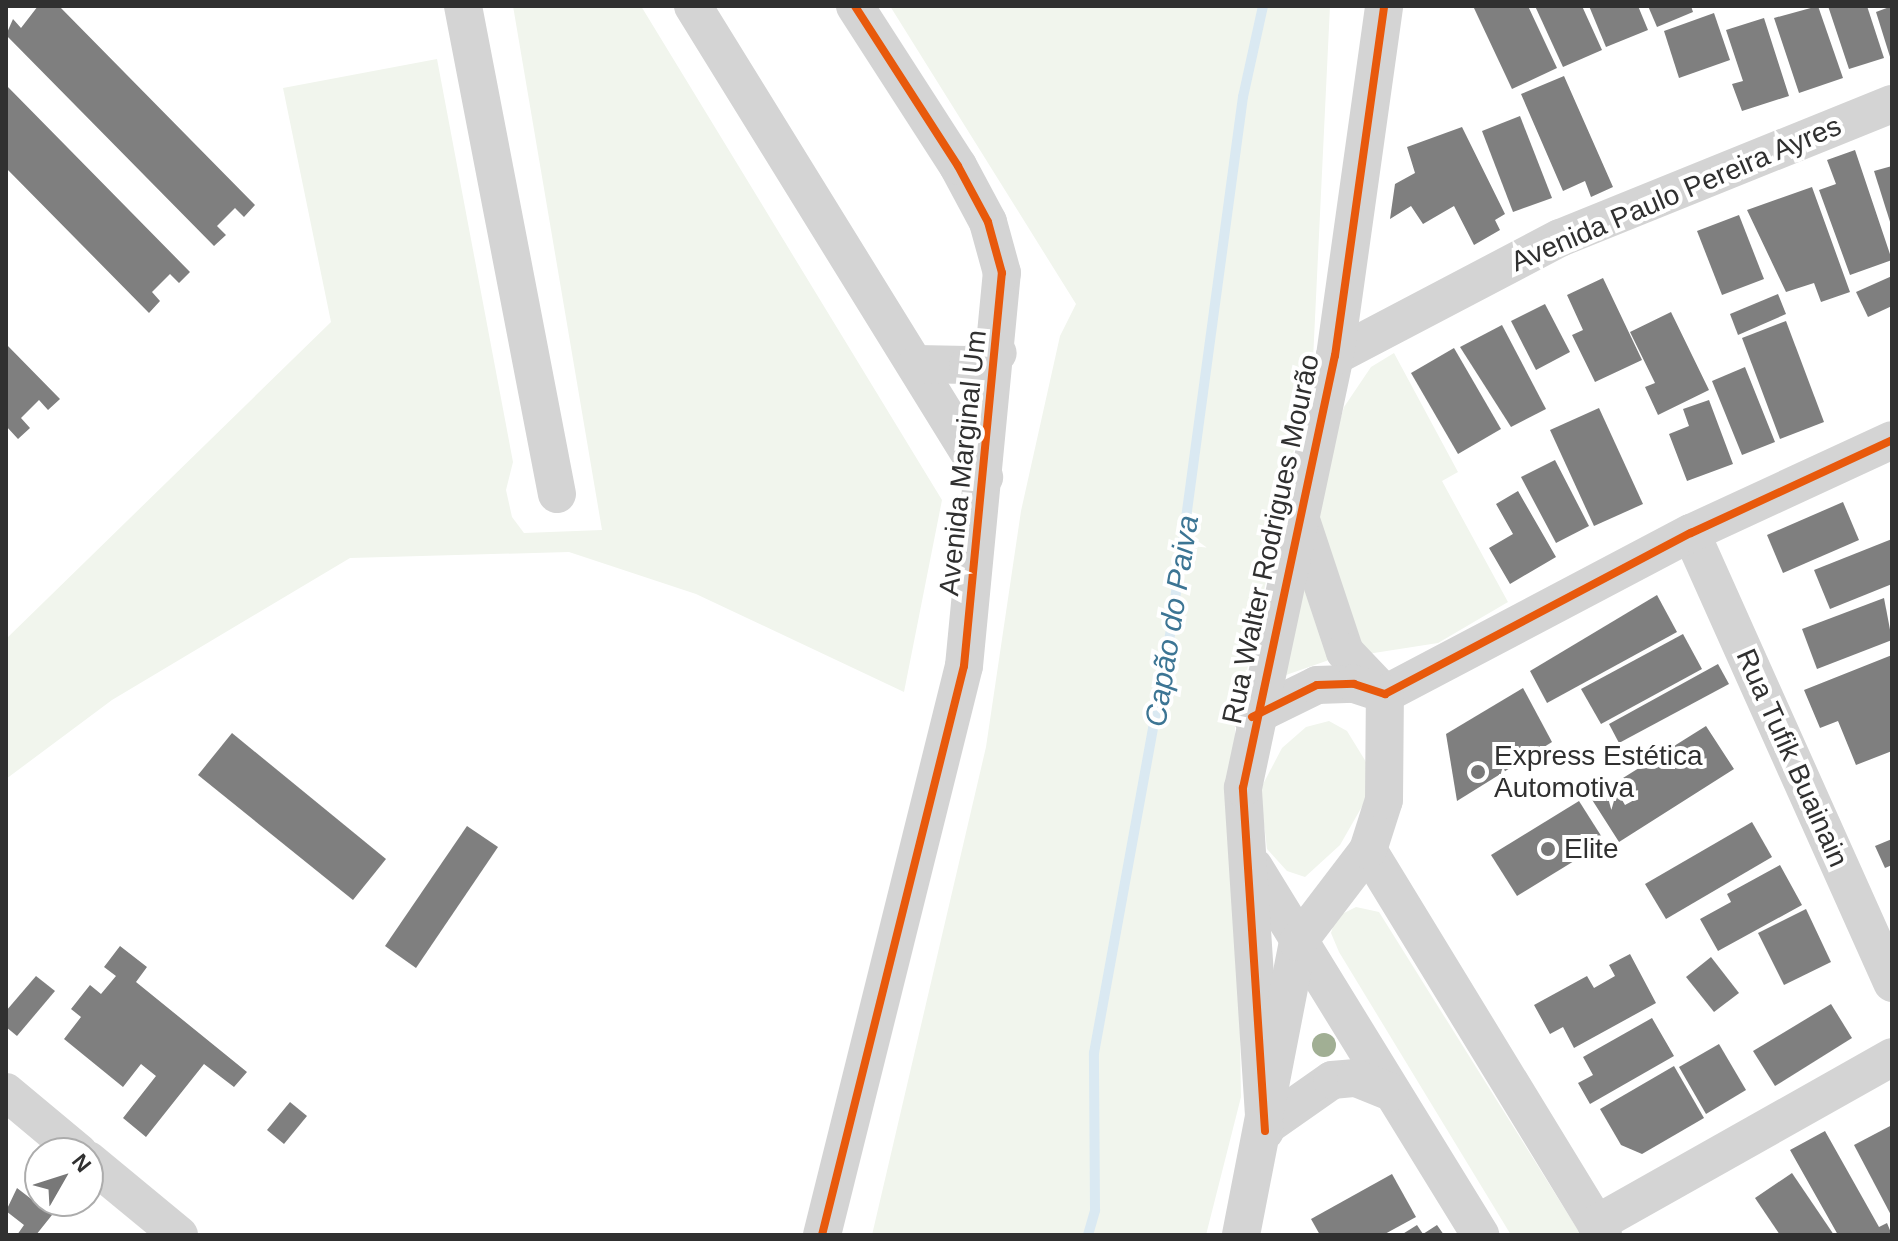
<!DOCTYPE html>
<html>
<head>
<meta charset="utf-8">
<style>
  body { margin:0 }
  #map { position:relative; width:1898px; height:1241px; overflow:hidden; background:#fff; font-family:Arial,sans-serif }
  div>[style] { position:absolute }
  [style*='--x'] { left:calc(var(--x)*1px); top:calc(var(--y)*1px); width:calc(var(--w)*1px); rotate:calc(var(--a)*1deg) }
  .green>* { inset:0; background:#f1f5ed }
  .stream>* { height:10px; margin:-5px; padding:0 5px; transform-origin:5px; border-radius:5px; background:#dae9f2 }
  .building>* { inset:0; background:#7f7f7f }
  .minor>* { height:38px; margin:-19px; padding:0 19px; transform-origin:19px; border-radius:19px; background:#d4d4d4 }
  .cycleway>* { height:8px; margin:-4px; padding:0 4px; transform-origin:4px; border-radius:4px; background:#e8590c }
  .trees>* { width:24px; height:24px; margin:-12px; border-radius:50%; background:#a1af94 }
  .dots>* { width:22px; height:22px; translate:-50% -50%; box-sizing:border-box; border:4px solid #fff; border-radius:50% }
  span { translate:-50% -50%; white-space:nowrap; text-align:center; line-height:1.15; -webkit-text-stroke:8px #fff; paint-order:stroke }
  .street-label { font-size:28px; color:#303030 }
  .poi-label { font-size:28px; color:#303030 }
  .left { translate:0 -50%; text-align:left }
  .water-label { font-size:30px; color:#3c7594; font-style:italic }
  .frame { position:absolute; inset:0; border:8px solid #303030; pointer-events:none }
  .north { position:absolute; left:24px; top:1137px; width:80px; height:80px; box-sizing:border-box; background:#fff; border:2px solid #acacac; border-radius:50%; rotate:51deg; font-size:22px; font-weight:700; line-height:32px; text-align:center; color:#303030 }
  .north::after { content:''; display:block; margin:auto; width:28px; height:36px; background:#787878; clip-path:polygon(50% 0,100% 100%,50% 72%,0 100%) }
</style>
</head>
<body>
<div id="map">
  <div class="green">
    <div style="clip-path:polygon(513px 6px,641px 6px,942px 500px,904px 692px,696px 594px,569px 552px,350px 558px,112px 700px,6px 779px,6px 639px,331px 322px,283px 88px,437px 59px,513px 462px,506px 490px,512px 517px,524px 533px,602px 530px)"></div>
    <div style="clip-path:polygon(890px 6px,1330px 6px,1313px 360px,1235px 727px,1241px 1097px,1206px 1235px,872px 1235px,986px 747px,1021px 511px,1060px 336px,1076px 304px)"></div>
    <div style="clip-path:polygon(1394px 353px,1458px 472px,1442px 481px,1508px 602px,1438px 643px,1329px 660px,1286px 675px,1314px 506px,1344px 407px,1371px 367px)"></div>
    <div style="clip-path:polygon(1329px 721px,1347px 731px,1371px 770px,1364px 803px,1340px 845px,1305px 877px,1287px 871px,1267px 849px,1260px 790px,1282px 748px,1306px 727px)"></div>
    <div style="clip-path:polygon(1356px 907px,1379px 912px,1581px 1235px,1511px 1235px,1339px 952px,1331px 933px,1336px 917px)"></div>
  </div>
  <div class="stream">
    <div style="--x:1088;--y:1235;--w:26;--a:-74"></div>
    <div style="--x:1095;--y:1210;--w:157;--a:-90.4"></div>
    <div style="--x:1094;--y:1053;--w:438;--a:-79.7"></div>
    <div style="--x:1172;--y:622;--w:530;--a:-82.3"></div>
    <div style="--x:1243;--y:97;--w:93;--a:-77.6"></div>
  </div>
  <div class="building">
    <div style="clip-path:polygon(38px 6px,59px 6px,255px 205px,244px 217px,235px 208px,217px 226px,226px 235px,214px 246px,6px 35px,13px 19px,21px 28px)"></div>
    <div style="clip-path:polygon(1473px 6px,1528px 6px,1557px 68px,1512px 89px)"></div>
    <div style="clip-path:polygon(1535px 6px,1582px 6px,1602px 50px,1563px 67px)"></div>
    <div style="clip-path:polygon(1589px 6px,1638px 6px,1648px 30px,1606px 47px)"></div>
    <div style="clip-path:polygon(1648px 6px,1691px 6px,1693px 12px,1657px 27px)"></div>
    <div style="clip-path:polygon(1818px 6px,1843px 78px,1799px 93px,1774px 18px)"></div>
    <div style="clip-path:polygon(1828px 6px,1867px 6px,1884px 58px,1849px 69px)"></div>
    <div style="clip-path:polygon(1892px 6px,1892px 60px,1891px 60px,1876px 12px)"></div>
    <div style="clip-path:polygon(1714px 13px,1730px 60px,1679px 78px,1664px 31px)"></div>
    <div style="clip-path:polygon(1764px 18px,1789px 96px,1742px 111px,1732px 84px,1743px 81px,1726px 30px)"></div>
    <div style="clip-path:polygon(1564px 76px,1613px 187px,1591px 197px,1585px 181px,1563px 191px,1521px 94px)"></div>
    <div style="clip-path:polygon(6px 85px,190px 272px,179px 283px,170px 274px,152px 292px,160px 301px,149px 313px,6px 168px)"></div>
    <div style="clip-path:polygon(1520px 116px,1552px 198px,1513px 212px,1482px 131px)"></div>
    <div style="clip-path:polygon(1462px 127px,1505px 214px,1495px 220px,1500px 230px,1474px 245px,1454px 206px,1423px 224px,1411px 206px,1390px 219px,1395px 184px,1415px 173px,1407px 147px)"></div>
    <div style="clip-path:polygon(1855px 150px,1892px 260px,1850px 275px,1819px 190px,1836px 184px,1827px 160px)"></div>
    <div style="clip-path:polygon(1892px 166px,1892px 225px,1891px 225px,1874px 171px)"></div>
    <div style="clip-path:polygon(1812px 187px,1850px 292px,1821px 302px,1814px 283px,1786px 292px,1747px 210px)"></div>
    <div style="clip-path:polygon(1739px 215px,1764px 279px,1722px 295px,1697px 231px)"></div>
    <div style="clip-path:polygon(1892px 276px,1892px 306px,1868px 317px,1856px 292px)"></div>
    <div style="clip-path:polygon(1603px 278px,1642px 360px,1595px 382px,1572px 335px,1583px 330px,1567px 295px)"></div>
    <div style="clip-path:polygon(1778px 294px,1786px 314px,1738px 335px,1730px 314px)"></div>
    <div style="clip-path:polygon(1545px 304px,1570px 352px,1536px 370px,1511px 321px)"></div>
    <div style="clip-path:polygon(1671px 312px,1709px 390px,1658px 415px,1645px 387px,1655px 383px,1630px 332px)"></div>
    <div style="clip-path:polygon(1786px 321px,1824px 422px,1780px 439px,1742px 338px)"></div>
    <div style="clip-path:polygon(1502px 325px,1546px 409px,1511px 427px,1460px 347px)"></div>
    <div style="clip-path:polygon(6px 344px,60px 399px,48px 410px,39px 400px,21px 418px,30px 428px,18px 439px,6px 426px)"></div>
    <div style="clip-path:polygon(1454px 348px,1501px 429px,1458px 454px,1411px 373px)"></div>
    <div style="clip-path:polygon(1745px 367px,1775px 442px,1742px 455px,1712px 381px)"></div>
    <div style="clip-path:polygon(1709px 400px,1733px 464px,1687px 481px,1669px 434px,1689px 426px,1683px 409px)"></div>
    <div style="clip-path:polygon(1599px 408px,1643px 504px,1594px 526px,1550px 430px)"></div>
    <div style="clip-path:polygon(1555px 460px,1589px 526px,1556px 543px,1521px 477px)"></div>
    <div style="clip-path:polygon(1518px 491px,1556px 557px,1510px 584px,1489px 548px,1513px 534px,1496px 504px)"></div>
    <div style="clip-path:polygon(1843px 502px,1859px 540px,1783px 573px,1767px 535px)"></div>
    <div style="clip-path:polygon(1892px 539px,1892px 584px,1830px 609px,1814px 570px)"></div>
    <div style="clip-path:polygon(1657px 595px,1677px 632px,1547px 703px,1530px 671px)"></div>
    <div style="clip-path:polygon(1884px 598px,1892px 640px,1817px 669px,1802px 629px)"></div>
    <div style="clip-path:polygon(1683px 634px,1702px 669px,1601px 724px,1581px 689px)"></div>
    <div style="clip-path:polygon(1892px 655px,1892px 751px,1856px 765px,1838px 721px,1820px 728px,1804px 690px)"></div>
    <div style="clip-path:polygon(1718px 664px,1729px 684px,1619px 743px,1609px 724px)"></div>
    <div style="clip-path:polygon(1523px 688px,1552px 742px,1457px 801px,1446px 734px)"></div>
    <div style="clip-path:polygon(1706px 726px,1734px 769px,1619px 842px,1589px 795px,1611px 781px,1625px 805px,1636px 799px,1623px 778px)"></div>
    <div style="clip-path:polygon(232px 733px,386px 859px,353px 900px,198px 775px)"></div>
    <div style="clip-path:polygon(1579px 801px,1605px 842px,1517px 896px,1491px 855px)"></div>
    <div style="clip-path:polygon(1752px 822px,1772px 857px,1666px 919px,1645px 884px)"></div>
    <div style="clip-path:polygon(467px 826px,498px 847px,416px 968px,385px 946px)"></div>
    <div style="clip-path:polygon(1892px 839px,1892px 865px,1885px 868px,1875px 846px)"></div>
    <div style="clip-path:polygon(1780px 865px,1802px 905px,1718px 951px,1700px 919px,1731px 902px,1727px 894px)"></div>
    <div style="clip-path:polygon(1806px 909px,1831px 962px,1784px 985px,1758px 933px)"></div>
    <div style="clip-path:polygon(120px 946px,147px 967px,136px 982px,247px 1072px,234px 1087px,204px 1064px,146px 1137px,123px 1118px,156px 1076px,141px 1064px,123px 1087px,64px 1039px,81px 1017px,71px 1009px,90px 985px,101px 994px,116px 976px,104px 967px)"></div>
    <div style="clip-path:polygon(1630px 954px,1656px 1003px,1574px 1048px,1563px 1027px,1550px 1034px,1534px 1005px,1587px 976px,1594px 988px,1615px 976px,1609px 965px)"></div>
    <div style="clip-path:polygon(1711px 957px,1739px 993px,1714px 1012px,1686px 977px)"></div>
    <div style="clip-path:polygon(36px 976px,55px 991px,17px 1036px,6px 1027px,6px 1011px)"></div>
    <div style="clip-path:polygon(1831px 1004px,1852px 1038px,1775px 1086px,1753px 1051px)"></div>
    <div style="clip-path:polygon(1652px 1018px,1674px 1056px,1590px 1104px,1578px 1083px,1593px 1075px,1583px 1057px)"></div>
    <div style="clip-path:polygon(1719px 1044px,1746px 1090px,1706px 1114px,1679px 1067px)"></div>
    <div style="clip-path:polygon(1674px 1066px,1704px 1118px,1642px 1154px,1621px 1145px,1600px 1109px)"></div>
    <div style="clip-path:polygon(290px 1102px,307px 1116px,284px 1144px,267px 1130px)"></div>
    <div style="clip-path:polygon(1892px 1125px,1892px 1217px,1854px 1145px)"></div>
    <div style="clip-path:polygon(1825px 1131px,1879px 1227px,1887px 1223px,1892px 1235px,1838px 1235px,1790px 1150px)"></div>
    <div style="clip-path:polygon(1792px 1173px,1834px 1235px,1780px 1235px,1755px 1198px)"></div>
    <div style="clip-path:polygon(1392px 1174px,1416px 1217px,1383px 1235px,1320px 1235px,1311px 1219px)"></div>
    <div style="clip-path:polygon(17px 1188px,52px 1215px,36px 1235px,17px 1235px,24px 1225px,6px 1211px)"></div>
    <div style="clip-path:polygon(1417px 1225px,1423px 1234px,1437px 1225px,1444px 1235px,1401px 1235px)"></div>
  </div>
  <div class="minor">
    <div style="--x:463;--y:6;--w:497;--a:79.1"></div>
    <div style="--x:693;--y:6;--w:554;--a:58.29"></div>
    <div style="--x:1335;--y:356;--w:254;--a:-27.7"></div>
    <div style="--x:1560;--y:238;--w:358;--a:-22"></div>
    <div style="--x:917;--y:364;--w:51;--a:1.1"></div>
    <div style="--x:968;--y:365;--w:32;--a:-22"></div>
    <div style="--x:1300;--y:517;--w:142;--a:71.6"></div>
    <div style="--x:1345;--y:652;--w:58;--a:46.4"></div>
    <div style="--x:1691;--y:533;--w:493;--a:65.9"></div>
    <div style="--x:1252;--y:717;--w:72;--a:-26.2"></div>
    <div style="--x:1317;--y:685;--w:37;--a:-2"></div>
    <div style="--x:1354;--y:684;--w:33;--a:18"></div>
    <div style="--x:1385;--y:694;--w:346;--a:-27.8"></div>
    <div style="--x:1691;--y:533;--w:221;--a:-24.8"></div>
    <div style="--x:1368;--y:850;--w:451;--a:58.6"></div>
    <div style="--x:1254;--y:867;--w:432;--a:58.4"></div>
    <div style="--x:6;--y:1092;--w:95;--a:39.9"></div>
    <div style="--x:1268;--y:1125;--w:78;--a:-35.1"></div>
    <div style="--x:1332;--y:1080;--w:24;--a:-5"></div>
    <div style="--x:1356;--y:1078;--w:38;--a:22"></div>
    <div style="--x:1265;--y:1131;--w:344;--a:-93.7"></div>
    <div style="--x:1243;--y:788;--w:442;--a:-78"></div>
    <div style="--x:1335;--y:356;--w:353;--a:-82"></div>
    <div style="--x:88;--y:1160;--w:118;--a:39.5"></div>
    <div style="--x:1596;--y:1224;--w:340;--a:-29.4"></div>
    <div style="--x:822;--y:1235;--w:586;--a:-75.99"></div>
    <div style="--x:964;--y:666;--w:395;--a:-84.5"></div>
    <div style="--x:1002;--y:273;--w:53;--a:-105.4"></div>
    <div style="--x:988;--y:222;--w:64;--a:-118.2"></div>
    <div style="--x:958;--y:166;--w:190;--a:-122.8"></div>
    <div style="--x:1241;--y:1235;--w:298;--a:-79"></div>
    <div style="--x:1298;--y:942;--w:116;--a:-52.7"></div>
    <div style="--x:1368;--y:850;--w:52;--a:-72.3"></div>
    <div style="--x:1384;--y:800;--w:106;--a:-89.5"></div>
  </div>
  <div class="cycleway">
    <div style="--x:1252;--y:717;--w:72;--a:-26.2"></div>
    <div style="--x:1317;--y:685;--w:37;--a:-2"></div>
    <div style="--x:1354;--y:684;--w:33;--a:18"></div>
    <div style="--x:1385;--y:694;--w:346;--a:-27.8"></div>
    <div style="--x:1691;--y:533;--w:221;--a:-24.8"></div>
    <div style="--x:1265;--y:1131;--w:344;--a:-93.7"></div>
    <div style="--x:1243;--y:788;--w:442;--a:-78"></div>
    <div style="--x:1335;--y:356;--w:353;--a:-82"></div>
    <div style="--x:822;--y:1235;--w:586;--a:-75.99"></div>
    <div style="--x:964;--y:666;--w:395;--a:-84.5"></div>
    <div style="--x:1002;--y:273;--w:53;--a:-105.4"></div>
    <div style="--x:988;--y:222;--w:64;--a:-118.2"></div>
    <div style="--x:958;--y:166;--w:190;--a:-122.8"></div>
  </div>
  <div class="trees">
    <div style="left:1324px;top:1045px"></div>
  </div>
  <div class="dots">
    <div style="left:1478px;top:772px;background:#787878"></div>
    <div style="left:1548px;top:849px;background:#787878"></div>
  </div>
  <div class="street-label">
    <span style="left:1676px;top:194px;rotate:-23deg">Avenida Paulo Pereira Ayres</span>
    <span style="left:963px;top:463px;rotate:-84deg">Avenida Marginal Um</span>
    <span style="left:1271px;top:539px;rotate:-78deg">Rua Walter Rodrigues Mourão</span>
    <span style="left:1792px;top:758px;rotate:66deg">Rua Tufik Buainain</span>
  </div>
  <div class="poi-label">
    <span class="left" style="left:1494px;top:772px">Express Estética<br>Automotiva</span>
    <span class="left" style="left:1564px;top:849px">Elite</span>
  </div>
  <div class="water-label">
    <span style="left:1172px;top:621px;rotate:-81deg">Capão do Paiva</span>
  </div>
  <div class="frame"></div>
  <div class="north">N</div>
</div>
</body>
</html>
